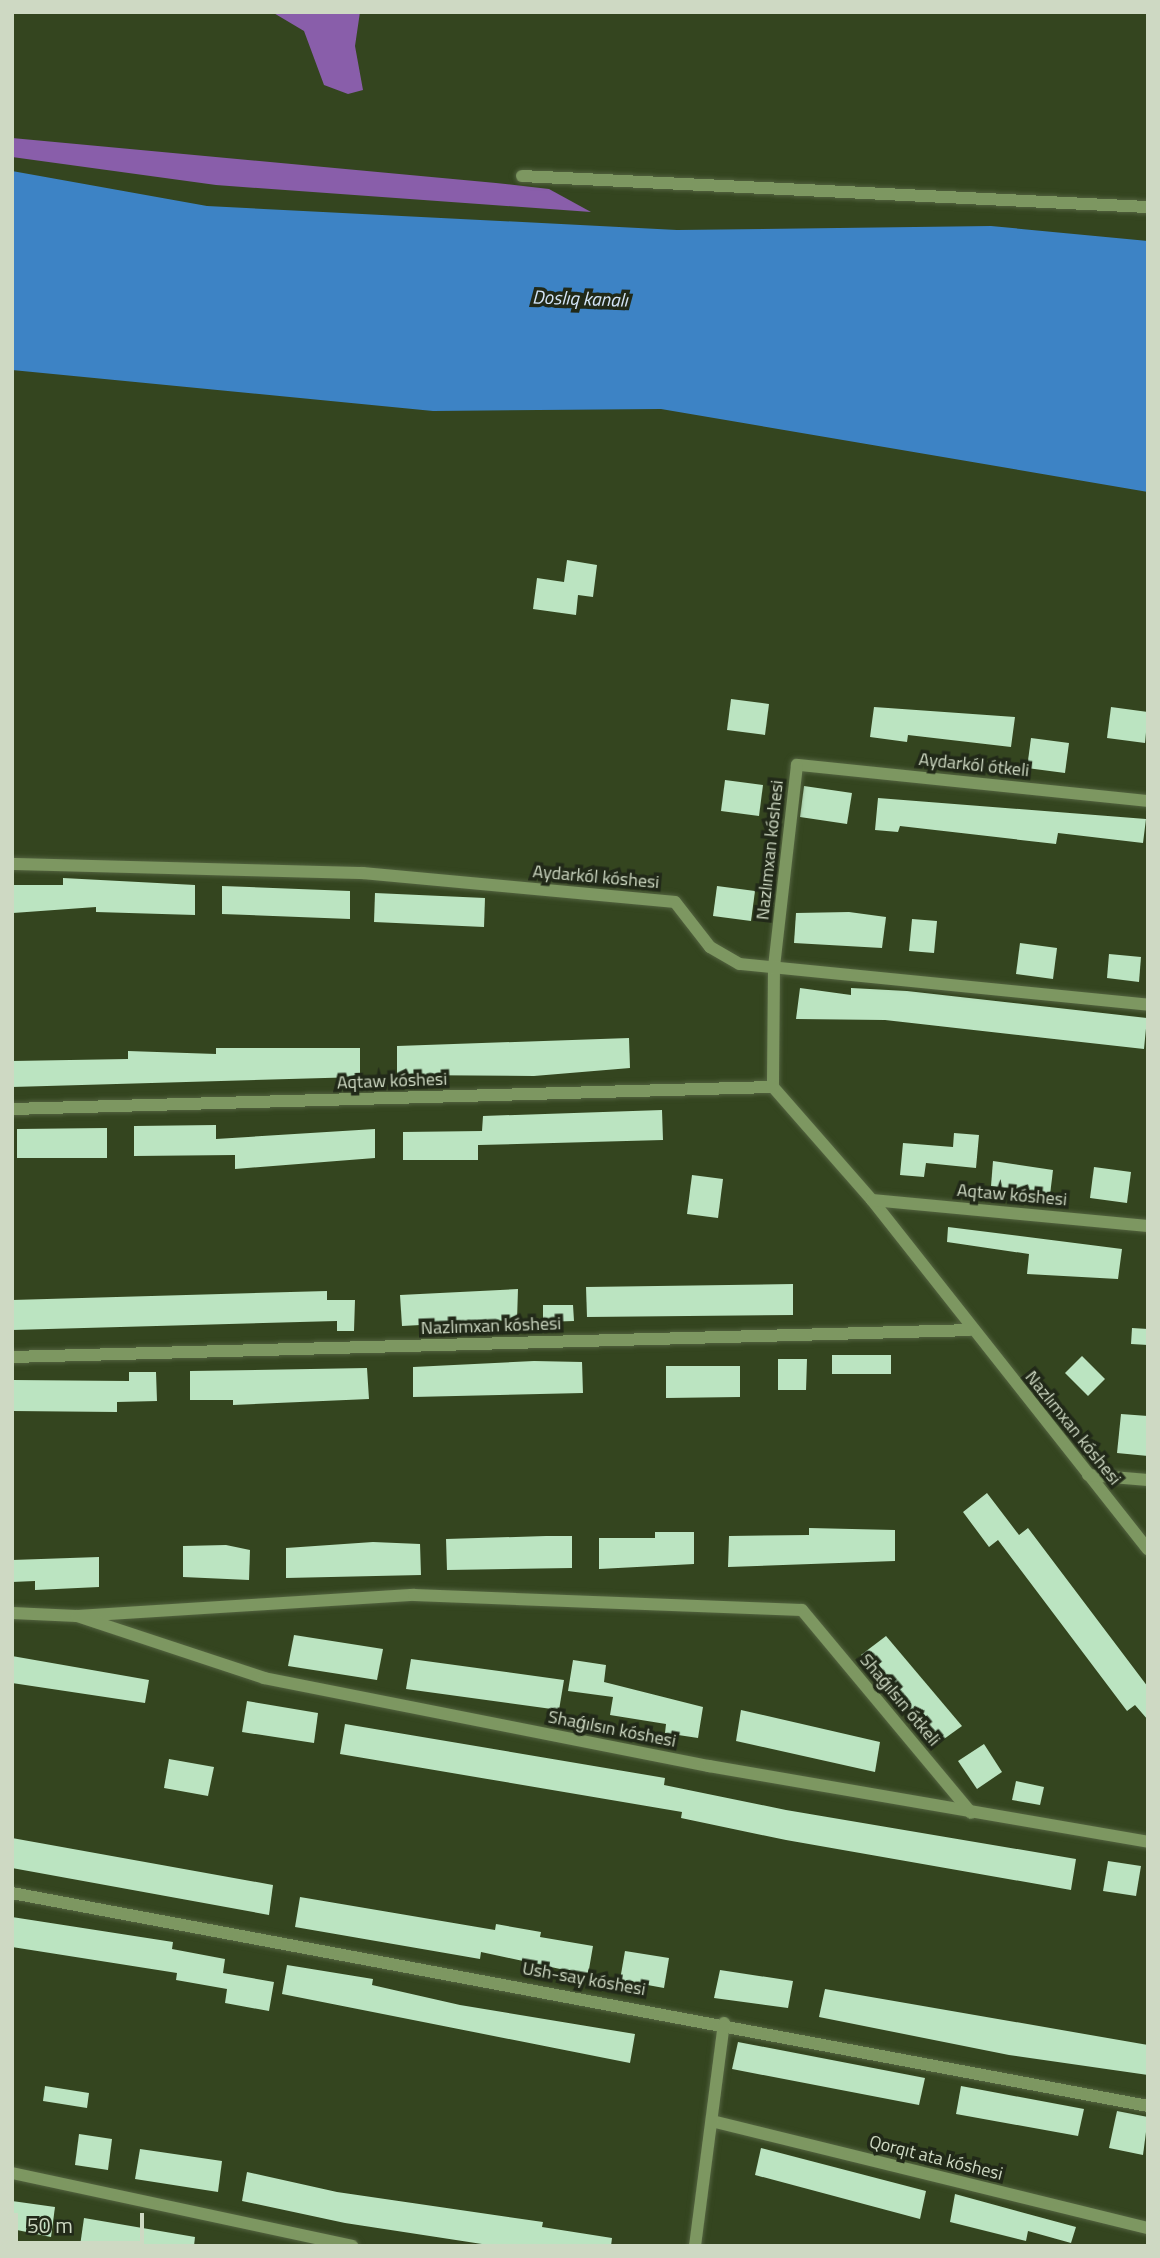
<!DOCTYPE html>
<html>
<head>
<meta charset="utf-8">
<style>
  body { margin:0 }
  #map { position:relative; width:1160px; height:2258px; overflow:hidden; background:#34451f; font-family:"Titillium Web",sans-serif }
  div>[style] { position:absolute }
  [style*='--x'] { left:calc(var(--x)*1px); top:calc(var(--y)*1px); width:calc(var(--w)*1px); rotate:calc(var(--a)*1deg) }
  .forest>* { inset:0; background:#895eaa }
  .water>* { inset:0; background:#3d83c5 }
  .building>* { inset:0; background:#bbe4c1 }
  .roads { filter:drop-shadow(0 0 2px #536340) drop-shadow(0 0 2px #536340) }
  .minor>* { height:12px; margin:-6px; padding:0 6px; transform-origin:6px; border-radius:6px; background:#7d9761 }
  span { translate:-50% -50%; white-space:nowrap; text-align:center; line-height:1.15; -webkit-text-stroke:7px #212918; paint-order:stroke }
  .street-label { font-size:18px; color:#ced9c3 }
  .water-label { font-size:19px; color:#d4e5f7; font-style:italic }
  .frame { position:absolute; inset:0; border:14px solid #ced9c3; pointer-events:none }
  .scale { position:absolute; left:14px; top:2213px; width:130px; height:32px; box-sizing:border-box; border:4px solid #ced9c3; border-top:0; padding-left:9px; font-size:21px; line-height:24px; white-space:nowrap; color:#ced9c3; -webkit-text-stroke:5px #212918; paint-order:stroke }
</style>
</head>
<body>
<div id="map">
  <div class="forest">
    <div style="clip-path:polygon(272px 12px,360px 12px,355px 46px,363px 90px,348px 94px,324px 85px,304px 31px)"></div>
    <div style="clip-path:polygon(12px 138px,496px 183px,549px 189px,591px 212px,216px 185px,12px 157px)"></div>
  </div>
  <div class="water">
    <div style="clip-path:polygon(12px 171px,207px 206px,677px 230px,991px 226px,1148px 241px,1148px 492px,661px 409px,433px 411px,12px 370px)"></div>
  </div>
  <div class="building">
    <div style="clip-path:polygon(567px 560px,597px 565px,593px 597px,578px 595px,576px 615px,533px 609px,537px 578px,564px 582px)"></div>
    <div style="clip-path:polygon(731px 699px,769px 704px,765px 735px,727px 730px)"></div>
    <div style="clip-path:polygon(874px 707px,1015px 717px,1011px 747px,908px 735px,907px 742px,870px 737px)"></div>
    <div style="clip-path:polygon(1111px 707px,1148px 712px,1145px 743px,1107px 738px)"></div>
    <div style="clip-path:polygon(1031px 738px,1069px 743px,1065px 773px,1027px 768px)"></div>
    <div style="clip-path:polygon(725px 780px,763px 785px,759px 816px,721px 811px)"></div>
    <div style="clip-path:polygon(804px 786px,852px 793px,847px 824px,800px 817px)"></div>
    <div style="clip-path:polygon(878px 798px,1146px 819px,1143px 843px,1058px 833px,1056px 844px,900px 826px,898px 832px,875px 830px)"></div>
    <div style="clip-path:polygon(63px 878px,195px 885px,195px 915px,96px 912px,96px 907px,13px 913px,13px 885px,63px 885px)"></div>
    <div style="clip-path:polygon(222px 886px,350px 891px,350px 919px,222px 914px)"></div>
    <div style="clip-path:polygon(717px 886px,755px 891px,751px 921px,713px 916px)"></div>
    <div style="clip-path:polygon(375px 893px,485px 898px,484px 927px,374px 922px)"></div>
    <div style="clip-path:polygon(849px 912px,886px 917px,882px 948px,794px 943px,796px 913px)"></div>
    <div style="clip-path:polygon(912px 919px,937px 921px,934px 953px,909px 951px)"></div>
    <div style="clip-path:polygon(1020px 943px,1057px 948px,1053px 979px,1016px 974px)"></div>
    <div style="clip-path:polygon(1109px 954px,1141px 957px,1139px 982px,1107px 978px)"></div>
    <div style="clip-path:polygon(800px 988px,851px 995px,851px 988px,907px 991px,1147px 1018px,1144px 1049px,885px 1020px,796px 1019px)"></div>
    <div style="clip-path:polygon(629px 1038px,630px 1068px,534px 1076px,397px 1075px,397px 1046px)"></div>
    <div style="clip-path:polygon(216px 1048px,360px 1048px,360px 1077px,12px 1087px,12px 1061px,128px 1059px,128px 1051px,216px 1054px)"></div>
    <div style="clip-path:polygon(662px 1110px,663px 1140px,478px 1145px,478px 1160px,403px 1160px,403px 1132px,482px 1131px,483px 1116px)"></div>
    <div style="clip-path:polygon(216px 1125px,216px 1139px,375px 1129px,375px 1158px,235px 1169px,235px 1155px,134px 1156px,134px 1126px)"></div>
    <div style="clip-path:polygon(107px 1128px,107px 1158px,17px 1158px,17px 1129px)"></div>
    <div style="clip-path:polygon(954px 1133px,979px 1135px,976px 1168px,926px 1163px,924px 1177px,900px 1175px,903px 1143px,953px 1147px)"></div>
    <div style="clip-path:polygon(993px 1161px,1053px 1170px,1050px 1195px,991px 1186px)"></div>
    <div style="clip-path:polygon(1094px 1167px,1131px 1172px,1127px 1203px,1090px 1198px)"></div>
    <div style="clip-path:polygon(692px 1175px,723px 1179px,718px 1218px,687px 1214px)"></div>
    <div style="clip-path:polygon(948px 1227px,1122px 1249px,1118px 1279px,1027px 1274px,1029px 1254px,947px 1242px)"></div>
    <div style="clip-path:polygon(793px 1284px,793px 1315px,587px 1317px,586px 1287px)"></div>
    <div style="clip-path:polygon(518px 1289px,517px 1320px,402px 1326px,400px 1295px)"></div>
    <div style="clip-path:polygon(327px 1291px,327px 1300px,355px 1300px,354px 1331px,337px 1331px,337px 1321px,12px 1330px,12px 1300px)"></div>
    <div style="clip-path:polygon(543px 1305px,573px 1305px,574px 1321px,543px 1322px)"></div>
    <div style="clip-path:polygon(1132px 1328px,1148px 1329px,1148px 1345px,1131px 1344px)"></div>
    <div style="clip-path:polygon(832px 1355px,891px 1355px,891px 1374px,832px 1374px)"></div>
    <div style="clip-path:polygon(1082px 1356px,1105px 1379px,1088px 1396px,1065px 1373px)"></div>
    <div style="clip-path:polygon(778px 1359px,807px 1359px,806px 1390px,778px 1390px)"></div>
    <div style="clip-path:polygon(534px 1361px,582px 1362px,583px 1393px,413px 1397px,413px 1367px)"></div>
    <div style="clip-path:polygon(666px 1366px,740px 1366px,740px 1397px,666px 1398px)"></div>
    <div style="clip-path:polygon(367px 1368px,369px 1399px,233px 1405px,233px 1400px,190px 1400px,190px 1371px)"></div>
    <div style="clip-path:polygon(129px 1372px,156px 1372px,157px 1401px,117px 1402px,117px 1412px,12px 1411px,12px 1380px,129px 1381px)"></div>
    <div style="clip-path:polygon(1121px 1414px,1148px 1416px,1148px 1456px,1117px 1453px)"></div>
    <div style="clip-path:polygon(987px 1493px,1019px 1535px,1028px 1528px,1148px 1687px,1148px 1720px,1135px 1705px,1127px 1711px,998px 1540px,989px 1547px,963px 1512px)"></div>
    <div style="clip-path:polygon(809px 1528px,895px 1530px,895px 1561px,728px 1567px,729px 1536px,809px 1535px)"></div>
    <div style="clip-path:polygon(655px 1532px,694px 1532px,694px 1564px,599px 1569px,599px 1538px,655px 1538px)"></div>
    <div style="clip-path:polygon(546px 1536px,572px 1536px,572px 1568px,447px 1570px,446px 1539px)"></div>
    <div style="clip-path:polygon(373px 1542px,420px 1544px,421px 1575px,286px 1578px,286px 1548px)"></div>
    <div style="clip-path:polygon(226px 1545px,250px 1550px,249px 1580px,183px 1577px,183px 1546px)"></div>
    <div style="clip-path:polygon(99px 1557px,99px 1587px,35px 1590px,35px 1581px,12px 1582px,12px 1560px)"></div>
    <div style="clip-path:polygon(294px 1635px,383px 1649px,377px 1680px,288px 1666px)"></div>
    <div style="clip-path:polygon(886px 1636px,962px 1726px,937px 1744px,861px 1655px)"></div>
    <div style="clip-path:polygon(12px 1656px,149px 1680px,145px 1703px,12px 1683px)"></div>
    <div style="clip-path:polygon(411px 1659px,564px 1680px,559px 1710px,406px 1689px)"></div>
    <div style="clip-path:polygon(573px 1660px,606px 1665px,604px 1682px,703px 1707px,698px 1738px,665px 1733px,666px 1724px,610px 1715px,613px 1697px,568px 1691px)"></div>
    <div style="clip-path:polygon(247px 1701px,318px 1713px,314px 1743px,242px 1732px)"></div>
    <div style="clip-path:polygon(741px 1710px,880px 1742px,875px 1772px,736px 1741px)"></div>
    <div style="clip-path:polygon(345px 1724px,665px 1778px,664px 1785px,786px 1810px,1076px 1859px,1071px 1890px,786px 1840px,681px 1818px,682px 1812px,340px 1754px)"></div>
    <div style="clip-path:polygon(984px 1744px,1002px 1772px,977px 1789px,958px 1761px)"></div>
    <div style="clip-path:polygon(169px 1759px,214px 1767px,208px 1796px,164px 1788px)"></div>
    <div style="clip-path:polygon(1016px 1781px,1044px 1787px,1040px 1805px,1012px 1800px)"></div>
    <div style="clip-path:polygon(12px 1838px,273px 1885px,269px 1915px,12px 1868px)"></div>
    <div style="clip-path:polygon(1108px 1861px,1141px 1866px,1136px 1896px,1103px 1891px)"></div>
    <div style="clip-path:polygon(300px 1897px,495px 1930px,496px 1924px,541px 1932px,540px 1937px,593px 1946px,588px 1975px,481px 1952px,480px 1959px,295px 1927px)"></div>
    <div style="clip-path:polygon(12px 1917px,173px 1942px,172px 1949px,225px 1959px,223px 1973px,274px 1982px,269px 2011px,225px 2003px,227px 1989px,176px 1980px,177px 1973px,12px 1947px)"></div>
    <div style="clip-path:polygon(625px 1951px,669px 1958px,664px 1988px,620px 1980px)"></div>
    <div style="clip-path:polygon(287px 1965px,373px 1979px,372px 1985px,460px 2005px,635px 2034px,630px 2063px,282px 1994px)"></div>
    <div style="clip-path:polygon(720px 1970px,793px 1981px,788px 2008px,714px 1998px)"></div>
    <div style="clip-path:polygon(825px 1989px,1148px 2045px,1148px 2075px,1009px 2055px,819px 2017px)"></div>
    <div style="clip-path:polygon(738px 2042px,925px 2078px,919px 2105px,732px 2069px)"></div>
    <div style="clip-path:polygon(45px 2086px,89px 2093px,87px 2108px,43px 2101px)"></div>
    <div style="clip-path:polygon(961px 2086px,1084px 2109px,1078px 2136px,956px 2114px)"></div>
    <div style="clip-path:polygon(1117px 2111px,1148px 2117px,1143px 2155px,1109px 2148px)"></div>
    <div style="clip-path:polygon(79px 2134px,112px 2139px,108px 2170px,75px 2165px)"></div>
    <div style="clip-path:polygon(761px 2148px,926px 2191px,920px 2219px,755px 2175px)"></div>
    <div style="clip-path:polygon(140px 2149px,222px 2161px,218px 2192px,135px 2179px)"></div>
    <div style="clip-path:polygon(247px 2172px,337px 2192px,543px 2222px,542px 2227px,612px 2238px,611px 2246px,495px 2246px,345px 2223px,242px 2201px)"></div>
    <div style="clip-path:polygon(955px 2194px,1076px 2227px,1071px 2243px,1028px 2231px,1026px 2241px,950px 2222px)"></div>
    <div style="clip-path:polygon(12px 2201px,55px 2207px,51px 2237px,12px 2229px)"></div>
    <div style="clip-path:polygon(84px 2218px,195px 2237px,194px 2246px,80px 2246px)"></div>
  </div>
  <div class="roads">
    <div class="minor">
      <div style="--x:522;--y:176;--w:627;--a:2.84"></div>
      <div style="--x:1148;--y:801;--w:353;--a:-174.1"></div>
      <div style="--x:797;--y:765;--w:203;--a:96.5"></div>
      <div style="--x:774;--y:967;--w:120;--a:90.5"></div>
      <div style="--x:773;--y:1087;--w:150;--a:48.8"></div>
      <div style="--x:872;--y:1200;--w:445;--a:51.7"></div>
      <div style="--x:12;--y:864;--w:351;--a:1.5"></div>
      <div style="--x:363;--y:873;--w:313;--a:5.3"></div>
      <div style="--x:675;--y:902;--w:57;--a:52.1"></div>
      <div style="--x:710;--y:947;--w:34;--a:30"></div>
      <div style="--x:740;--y:964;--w:410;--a:5.7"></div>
      <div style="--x:12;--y:1109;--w:761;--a:-1.66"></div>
      <div style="--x:872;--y:1200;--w:277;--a:5.4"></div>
      <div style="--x:12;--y:1357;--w:958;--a:-1.61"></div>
      <div style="--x:1088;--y:1475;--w:60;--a:4.8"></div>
      <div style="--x:12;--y:1613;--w:65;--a:2.6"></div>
      <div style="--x:77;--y:1616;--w:338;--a:-3.6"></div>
      <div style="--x:414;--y:1595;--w:388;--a:2.2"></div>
      <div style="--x:802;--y:1610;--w:264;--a:50.2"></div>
      <div style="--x:77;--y:1616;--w:197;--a:18.3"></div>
      <div style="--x:264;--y:1678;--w:454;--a:11.2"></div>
      <div style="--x:709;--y:1766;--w:446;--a:9.8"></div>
      <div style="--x:12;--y:1893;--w:1156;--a:10.62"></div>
      <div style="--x:716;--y:2122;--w:445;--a:13.8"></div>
      <div style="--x:12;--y:2173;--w:348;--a:12.1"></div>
      <div style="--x:695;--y:2246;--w:225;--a:-82.6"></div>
    </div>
  </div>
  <div class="street-label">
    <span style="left:974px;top:765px;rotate:6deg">Aydarkól ótkeli</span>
    <span style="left:770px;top:850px;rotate:-84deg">Nazlımxan kóshesi</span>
    <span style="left:596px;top:877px;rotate:5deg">Aydarkól kóshesi</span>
    <span style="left:392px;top:1081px;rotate:-2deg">Aqtaw kóshesi</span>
    <span style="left:1012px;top:1195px;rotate:5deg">Aqtaw kóshesi</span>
    <span style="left:491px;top:1326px;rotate:-2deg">Nazlımxan kóshesi</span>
    <span style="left:1073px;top:1428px;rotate:51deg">Nazlımxan kóshesi</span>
    <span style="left:900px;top:1700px;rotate:50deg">Shaǵılsın ótkeli</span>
    <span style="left:612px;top:1729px;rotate:11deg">Shaǵılsın kóshesi</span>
    <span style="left:584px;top:1979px;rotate:10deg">Ush-say kóshesi</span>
    <span style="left:936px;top:2158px;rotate:14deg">Qorqıt ata kóshesi</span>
  </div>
  <div class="water-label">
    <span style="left:580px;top:298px;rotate:2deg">Doslıq kanalı</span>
  </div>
  <div class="frame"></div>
  <div class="scale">50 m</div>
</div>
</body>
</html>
